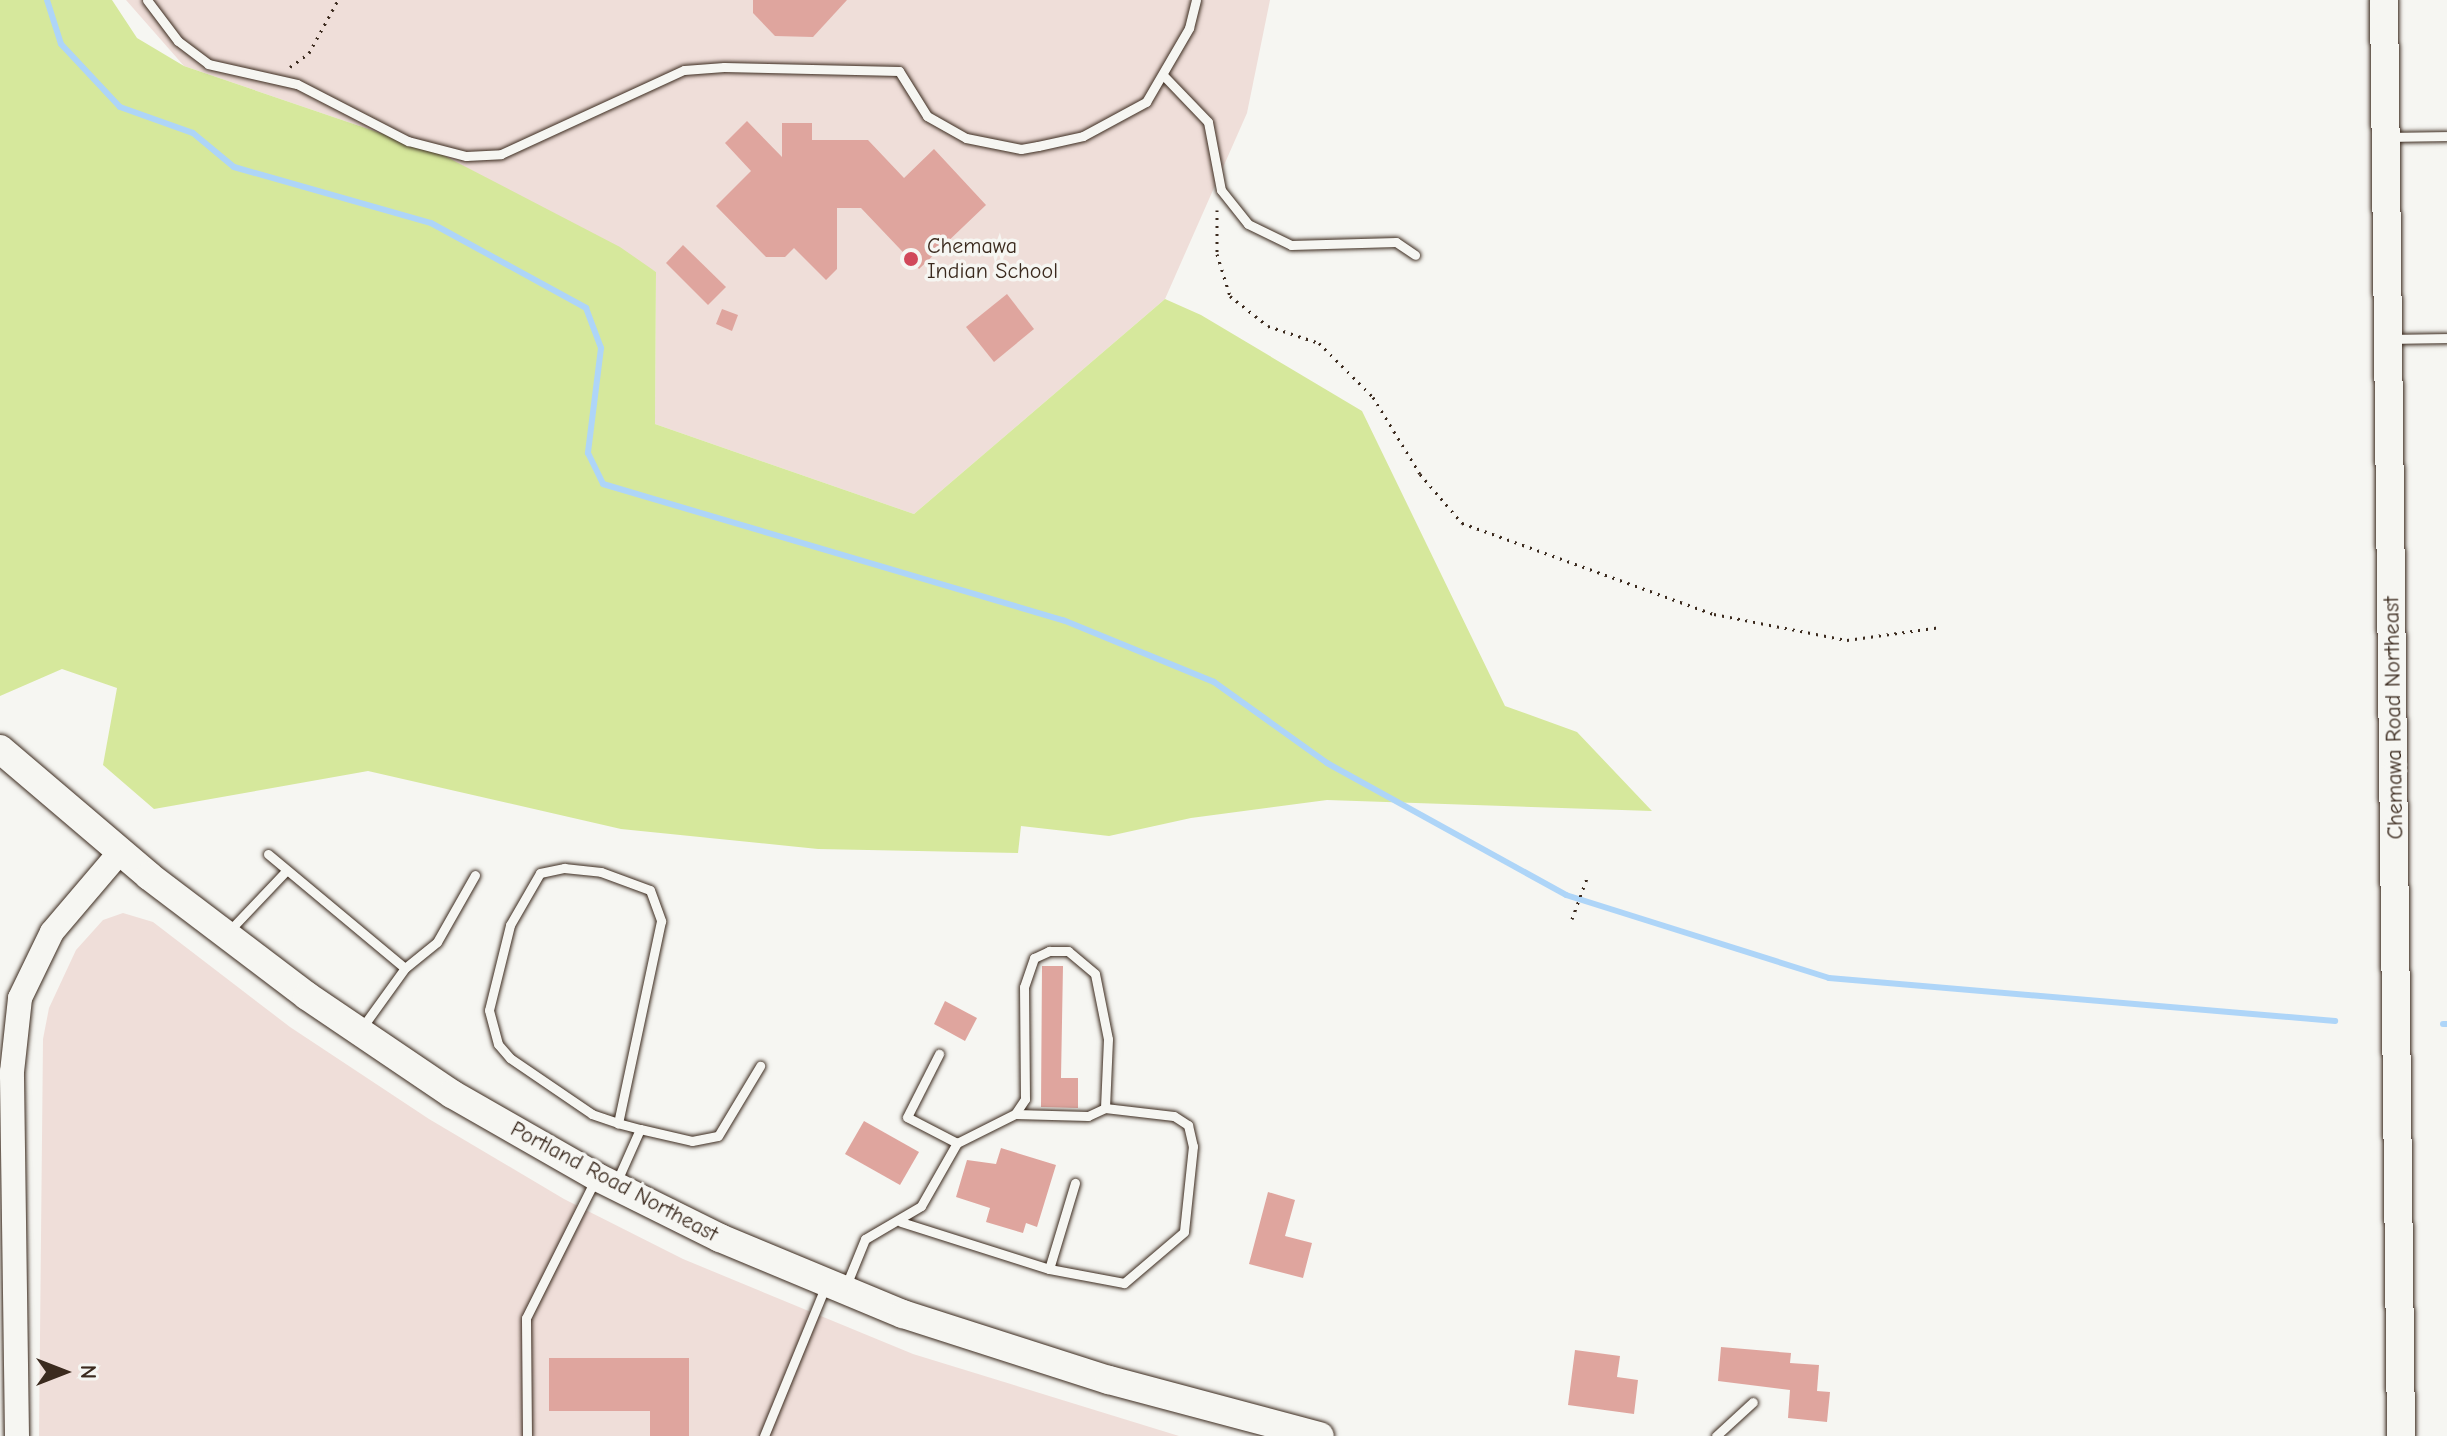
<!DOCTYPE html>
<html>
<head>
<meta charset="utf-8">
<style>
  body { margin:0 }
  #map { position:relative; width:2447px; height:1436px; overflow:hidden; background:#f6f6f2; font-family:"Comic Neue",sans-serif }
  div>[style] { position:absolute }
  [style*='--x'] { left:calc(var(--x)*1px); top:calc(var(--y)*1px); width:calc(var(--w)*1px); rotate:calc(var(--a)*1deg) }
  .built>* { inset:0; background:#efded9 }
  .green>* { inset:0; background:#d6e89c }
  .stream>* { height:6px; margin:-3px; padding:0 3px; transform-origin:3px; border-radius:3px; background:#aed5f8 }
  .building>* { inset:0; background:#dfa59e }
  .path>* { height:3px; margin-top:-1.5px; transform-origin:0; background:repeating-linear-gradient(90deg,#3b2a1e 0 2px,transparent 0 8px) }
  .roads { filter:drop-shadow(0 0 2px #3b2a1e) drop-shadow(0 0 2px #3b2a1e) }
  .lane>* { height:9px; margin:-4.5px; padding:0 4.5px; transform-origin:4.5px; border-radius:4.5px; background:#f6f6f2 }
  .secondary>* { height:24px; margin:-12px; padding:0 12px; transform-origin:12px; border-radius:12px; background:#f6f6f2 }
  .primary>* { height:28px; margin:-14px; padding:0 14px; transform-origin:14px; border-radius:14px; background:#f6f6f2 }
  .dots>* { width:22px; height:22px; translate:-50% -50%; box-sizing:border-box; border:4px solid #f6f6f2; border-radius:50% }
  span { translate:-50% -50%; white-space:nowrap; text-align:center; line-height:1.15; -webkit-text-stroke:7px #f6f6f2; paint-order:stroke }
  .poi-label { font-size:22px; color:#3b2a1e }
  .left { translate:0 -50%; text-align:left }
  .street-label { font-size:22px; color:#3b2a1e }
  .north { position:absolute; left:24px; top:1332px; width:80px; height:80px; -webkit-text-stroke:6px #f6f6f2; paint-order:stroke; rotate:90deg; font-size:22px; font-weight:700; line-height:32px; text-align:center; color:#3b2a1e }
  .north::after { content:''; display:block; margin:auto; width:28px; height:36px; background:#3b2a1e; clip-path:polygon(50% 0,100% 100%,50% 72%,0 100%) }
</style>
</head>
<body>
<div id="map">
  <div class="built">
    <div style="clip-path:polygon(126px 0,1270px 0,1247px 113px,1165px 299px,914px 514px,655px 424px,656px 272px,439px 153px,184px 66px)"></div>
    <div style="clip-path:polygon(123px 913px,153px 922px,290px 1027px,429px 1119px,564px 1199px,683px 1259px,913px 1354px,1179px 1436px,39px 1436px,43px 1039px,49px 1008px,76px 950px,103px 920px)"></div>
  </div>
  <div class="green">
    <div style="clip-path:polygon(0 0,112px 0,137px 38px,184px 66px,439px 153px,620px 247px,656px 272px,655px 424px,914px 514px,1165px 299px,1201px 315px,1362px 411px,1505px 706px,1577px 732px,1652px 811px,1327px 800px,1191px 818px,1109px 836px,1021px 826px,1018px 853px,818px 849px,621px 829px,368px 771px,154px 809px,103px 765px,117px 688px,62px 669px,0 696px)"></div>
  </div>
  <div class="stream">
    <div style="--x:47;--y:0;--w:46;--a:72.3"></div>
    <div style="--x:61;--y:44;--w:86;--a:46.9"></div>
    <div style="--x:120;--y:107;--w:77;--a:19.6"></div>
    <div style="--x:193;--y:133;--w:53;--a:39.7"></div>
    <div style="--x:234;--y:167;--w:205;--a:15.9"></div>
    <div style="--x:431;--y:223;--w:177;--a:28.7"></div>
    <div style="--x:586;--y:308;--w:43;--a:69.4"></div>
    <div style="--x:601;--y:348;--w:106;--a:97.1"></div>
    <div style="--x:588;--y:453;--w:34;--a:64"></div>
    <div style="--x:603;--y:484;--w:480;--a:16.5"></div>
    <div style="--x:1063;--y:620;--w:163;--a:22.3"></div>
    <div style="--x:1214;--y:682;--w:139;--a:35.6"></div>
    <div style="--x:1327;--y:763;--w:273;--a:28.9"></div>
    <div style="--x:1566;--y:895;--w:276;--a:17.5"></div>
    <div style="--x:1829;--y:978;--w:508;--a:4.86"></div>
    <div style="--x:2443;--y:1024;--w:4;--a:0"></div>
  </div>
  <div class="building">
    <div style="clip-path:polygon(753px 0,847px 0,813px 37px,775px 36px,753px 13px)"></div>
    <div style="clip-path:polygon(747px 121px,782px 157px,782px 123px,812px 123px,812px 140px,868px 140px,904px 178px,934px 149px,986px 205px,919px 269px,861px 208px,837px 208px,837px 269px,826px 280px,794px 248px,785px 257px,766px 257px,716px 206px,751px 171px,725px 143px)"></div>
    <div style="clip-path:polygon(683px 245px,726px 287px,708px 305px,666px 263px)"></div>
    <div style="clip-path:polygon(1007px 294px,1034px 329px,994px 362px,966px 327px)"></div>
    <div style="clip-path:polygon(722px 309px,738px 315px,732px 331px,716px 324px)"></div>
    <div style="clip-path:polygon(1042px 966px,1063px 966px,1061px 1078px,1078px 1078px,1078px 1108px,1041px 1107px)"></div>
    <div style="clip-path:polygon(945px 1001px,977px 1018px,965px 1041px,934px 1024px)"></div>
    <div style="clip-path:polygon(864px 1121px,919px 1152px,900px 1185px,845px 1154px)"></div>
    <div style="clip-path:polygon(1001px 1148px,1056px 1165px,1037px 1227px,1026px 1223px,1023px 1233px,986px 1222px,990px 1208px,956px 1197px,967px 1160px,996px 1164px)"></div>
    <div style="clip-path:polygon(1268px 1192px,1295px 1200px,1285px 1236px,1312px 1243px,1303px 1278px,1249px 1264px)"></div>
    <div style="clip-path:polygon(1721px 1347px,1791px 1353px,1790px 1363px,1819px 1365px,1817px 1391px,1830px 1392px,1827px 1422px,1788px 1418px,1790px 1390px,1718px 1381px)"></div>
    <div style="clip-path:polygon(1575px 1350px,1620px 1356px,1617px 1377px,1638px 1380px,1634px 1414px,1568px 1405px)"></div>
    <div style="clip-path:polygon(549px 1358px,689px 1358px,689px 1436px,650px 1436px,650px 1411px,549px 1411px)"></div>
  </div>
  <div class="path">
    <div style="--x:290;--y:67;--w:24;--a:-36"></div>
    <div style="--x:309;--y:53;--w:60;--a:-61.3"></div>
    <div style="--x:1217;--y:210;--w:44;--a:90"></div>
    <div style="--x:1217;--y:254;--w:44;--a:72.8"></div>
    <div style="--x:1230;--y:296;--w:48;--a:38.3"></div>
    <div style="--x:1268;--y:326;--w:54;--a:18.4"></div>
    <div style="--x:1319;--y:343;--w:76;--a:45"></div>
    <div style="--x:1373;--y:397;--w:90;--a:58.6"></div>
    <div style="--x:1420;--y:474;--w:65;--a:49.4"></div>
    <div style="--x:1462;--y:523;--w:268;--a:19.9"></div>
    <div style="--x:1714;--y:614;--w:136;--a:11.1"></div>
    <div style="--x:1847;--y:640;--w:95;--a:-7.9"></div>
    <div style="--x:1572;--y:919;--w:44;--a:-69.9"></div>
  </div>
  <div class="roads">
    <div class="lane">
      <div style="--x:147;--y:0;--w:51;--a:52.9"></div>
      <div style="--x:178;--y:41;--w:38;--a:37"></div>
      <div style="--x:208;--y:64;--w:91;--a:12.7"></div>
      <div style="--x:297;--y:84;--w:125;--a:27.2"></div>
      <div style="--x:408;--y:141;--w:60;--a:14.5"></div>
      <div style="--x:466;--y:156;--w:35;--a:-3"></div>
      <div style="--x:501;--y:154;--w:201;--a:-24.7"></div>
      <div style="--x:684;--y:70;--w:40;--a:-4.3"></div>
      <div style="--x:724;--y:67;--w:175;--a:1.3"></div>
      <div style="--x:899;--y:71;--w:53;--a:58.1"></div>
      <div style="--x:927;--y:116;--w:45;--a:29.4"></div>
      <div style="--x:966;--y:138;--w:56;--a:11.3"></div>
      <div style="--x:1021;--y:149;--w:17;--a:-10"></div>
      <div style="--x:1038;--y:146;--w:46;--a:-12.5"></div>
      <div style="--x:1083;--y:136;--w:72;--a:-28.4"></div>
      <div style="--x:1146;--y:102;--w:86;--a:-59.8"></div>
      <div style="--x:1189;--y:28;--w:29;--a:-76"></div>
      <div style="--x:1163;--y:75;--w:65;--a:46.2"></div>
      <div style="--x:1208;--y:122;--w:69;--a:79.2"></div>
      <div style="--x:1221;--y:190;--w:43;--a:51.5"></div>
      <div style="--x:1248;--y:224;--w:48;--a:26"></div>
      <div style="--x:1291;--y:245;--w:105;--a:-1.6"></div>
      <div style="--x:1396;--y:242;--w:23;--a:34"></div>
      <div style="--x:2390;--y:137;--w:57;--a:-1"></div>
      <div style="--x:2390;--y:339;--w:57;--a:-1"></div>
      <div style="--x:268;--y:854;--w:178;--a:39.8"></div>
      <div style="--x:229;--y:931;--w:81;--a:-46.5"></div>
      <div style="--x:361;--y:1029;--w:75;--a:-54.2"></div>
      <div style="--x:405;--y:968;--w:41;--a:-39.1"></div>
      <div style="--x:437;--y:942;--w:77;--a:-60.4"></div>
      <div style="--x:1015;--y:1114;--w:73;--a:1.6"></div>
      <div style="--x:1088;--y:1116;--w:19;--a:-25"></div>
      <div style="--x:1105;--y:1108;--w:69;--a:6.6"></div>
      <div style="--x:1174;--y:1116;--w:17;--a:33"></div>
      <div style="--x:1188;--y:1125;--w:22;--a:77"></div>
      <div style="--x:1193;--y:1146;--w:86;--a:96"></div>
      <div style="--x:1184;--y:1232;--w:79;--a:139.6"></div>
      <div style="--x:1124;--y:1283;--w:76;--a:-169.4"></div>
      <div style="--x:640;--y:1129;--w:53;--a:13"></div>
      <div style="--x:692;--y:1141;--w:26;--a:-11"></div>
      <div style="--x:718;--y:1136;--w:82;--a:-59"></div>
      <div style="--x:957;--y:1143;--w:65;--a:-26.6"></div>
      <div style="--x:1015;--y:1114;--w:18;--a:-56"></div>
      <div style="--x:1025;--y:1099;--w:112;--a:-90.5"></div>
      <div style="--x:1024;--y:987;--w:31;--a:-71"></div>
      <div style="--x:1034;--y:958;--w:17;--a:-25"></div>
      <div style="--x:1049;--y:951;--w:19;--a:0"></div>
      <div style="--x:1068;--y:951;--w:35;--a:40"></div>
      <div style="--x:1095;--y:974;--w:66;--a:78.7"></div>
      <div style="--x:1108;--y:1039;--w:69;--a:92.5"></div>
      <div style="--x:616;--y:1183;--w:59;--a:-66"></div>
      <div style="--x:640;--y:1129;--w:23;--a:-165"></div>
      <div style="--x:618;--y:1123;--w:28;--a:-161"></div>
      <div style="--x:592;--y:1114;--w:99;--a:-145.7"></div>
      <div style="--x:510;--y:1058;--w:18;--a:-131"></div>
      <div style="--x:498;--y:1044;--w:35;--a:-105"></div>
      <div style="--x:489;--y:1010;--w:88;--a:-76.1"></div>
      <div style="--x:510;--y:925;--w:60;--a:-60"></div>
      <div style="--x:540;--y:873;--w:25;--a:-12"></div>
      <div style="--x:564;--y:868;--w:37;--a:6"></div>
      <div style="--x:601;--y:872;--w:52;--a:20.2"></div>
      <div style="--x:650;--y:890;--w:33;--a:70"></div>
      <div style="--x:661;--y:921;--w:207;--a:102"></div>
      <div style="--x:901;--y:1222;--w:155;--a:17.6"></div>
      <div style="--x:1049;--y:1269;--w:90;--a:-73.2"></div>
      <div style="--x:845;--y:1288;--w:53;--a:-67.8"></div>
      <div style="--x:865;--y:1239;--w:65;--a:-30.5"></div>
      <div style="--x:921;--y:1206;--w:73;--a:-60.3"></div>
      <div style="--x:957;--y:1143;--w:56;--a:-152.5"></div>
      <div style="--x:907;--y:1117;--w:71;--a:-63.1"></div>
      <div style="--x:527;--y:1436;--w:118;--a:-90.5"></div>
      <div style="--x:526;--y:1318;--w:154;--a:-63.4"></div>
      <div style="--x:764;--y:1436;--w:161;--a:-67.7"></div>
      <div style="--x:1716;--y:1436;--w:50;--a:-42.6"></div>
    </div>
    <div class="secondary">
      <div style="--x:17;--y:1436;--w:364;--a:-90.8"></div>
      <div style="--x:12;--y:1072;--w:74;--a:-83.8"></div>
      <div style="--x:20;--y:998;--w:73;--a:-64.1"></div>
      <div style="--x:52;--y:932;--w:105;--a:-49.6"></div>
    </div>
    <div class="primary">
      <div style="--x:2384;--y:0;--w:1436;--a:89.32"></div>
      <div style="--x:0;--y:749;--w:196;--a:40.4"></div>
      <div style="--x:149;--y:876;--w:198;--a:37.2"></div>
      <div style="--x:307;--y:996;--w:175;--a:34.1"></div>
      <div style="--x:452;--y:1094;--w:167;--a:29.8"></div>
      <div style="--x:597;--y:1177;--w:137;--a:26.4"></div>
      <div style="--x:720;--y:1238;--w:198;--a:22.6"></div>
      <div style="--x:903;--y:1314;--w:216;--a:17.8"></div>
      <div style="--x:1109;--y:1380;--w:218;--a:14.9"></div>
    </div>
  </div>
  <div class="dots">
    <div style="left:911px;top:259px;background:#d1495b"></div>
  </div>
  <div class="poi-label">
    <span class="left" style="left:927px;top:259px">Chemawa<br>Indian School</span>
  </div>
  <div class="street-label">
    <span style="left:2394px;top:718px;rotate:-91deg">Chemawa Road Northeast</span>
    <span style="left:614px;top:1182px;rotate:28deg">Portland Road Northeast</span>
  </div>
  <div class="north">N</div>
</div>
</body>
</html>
